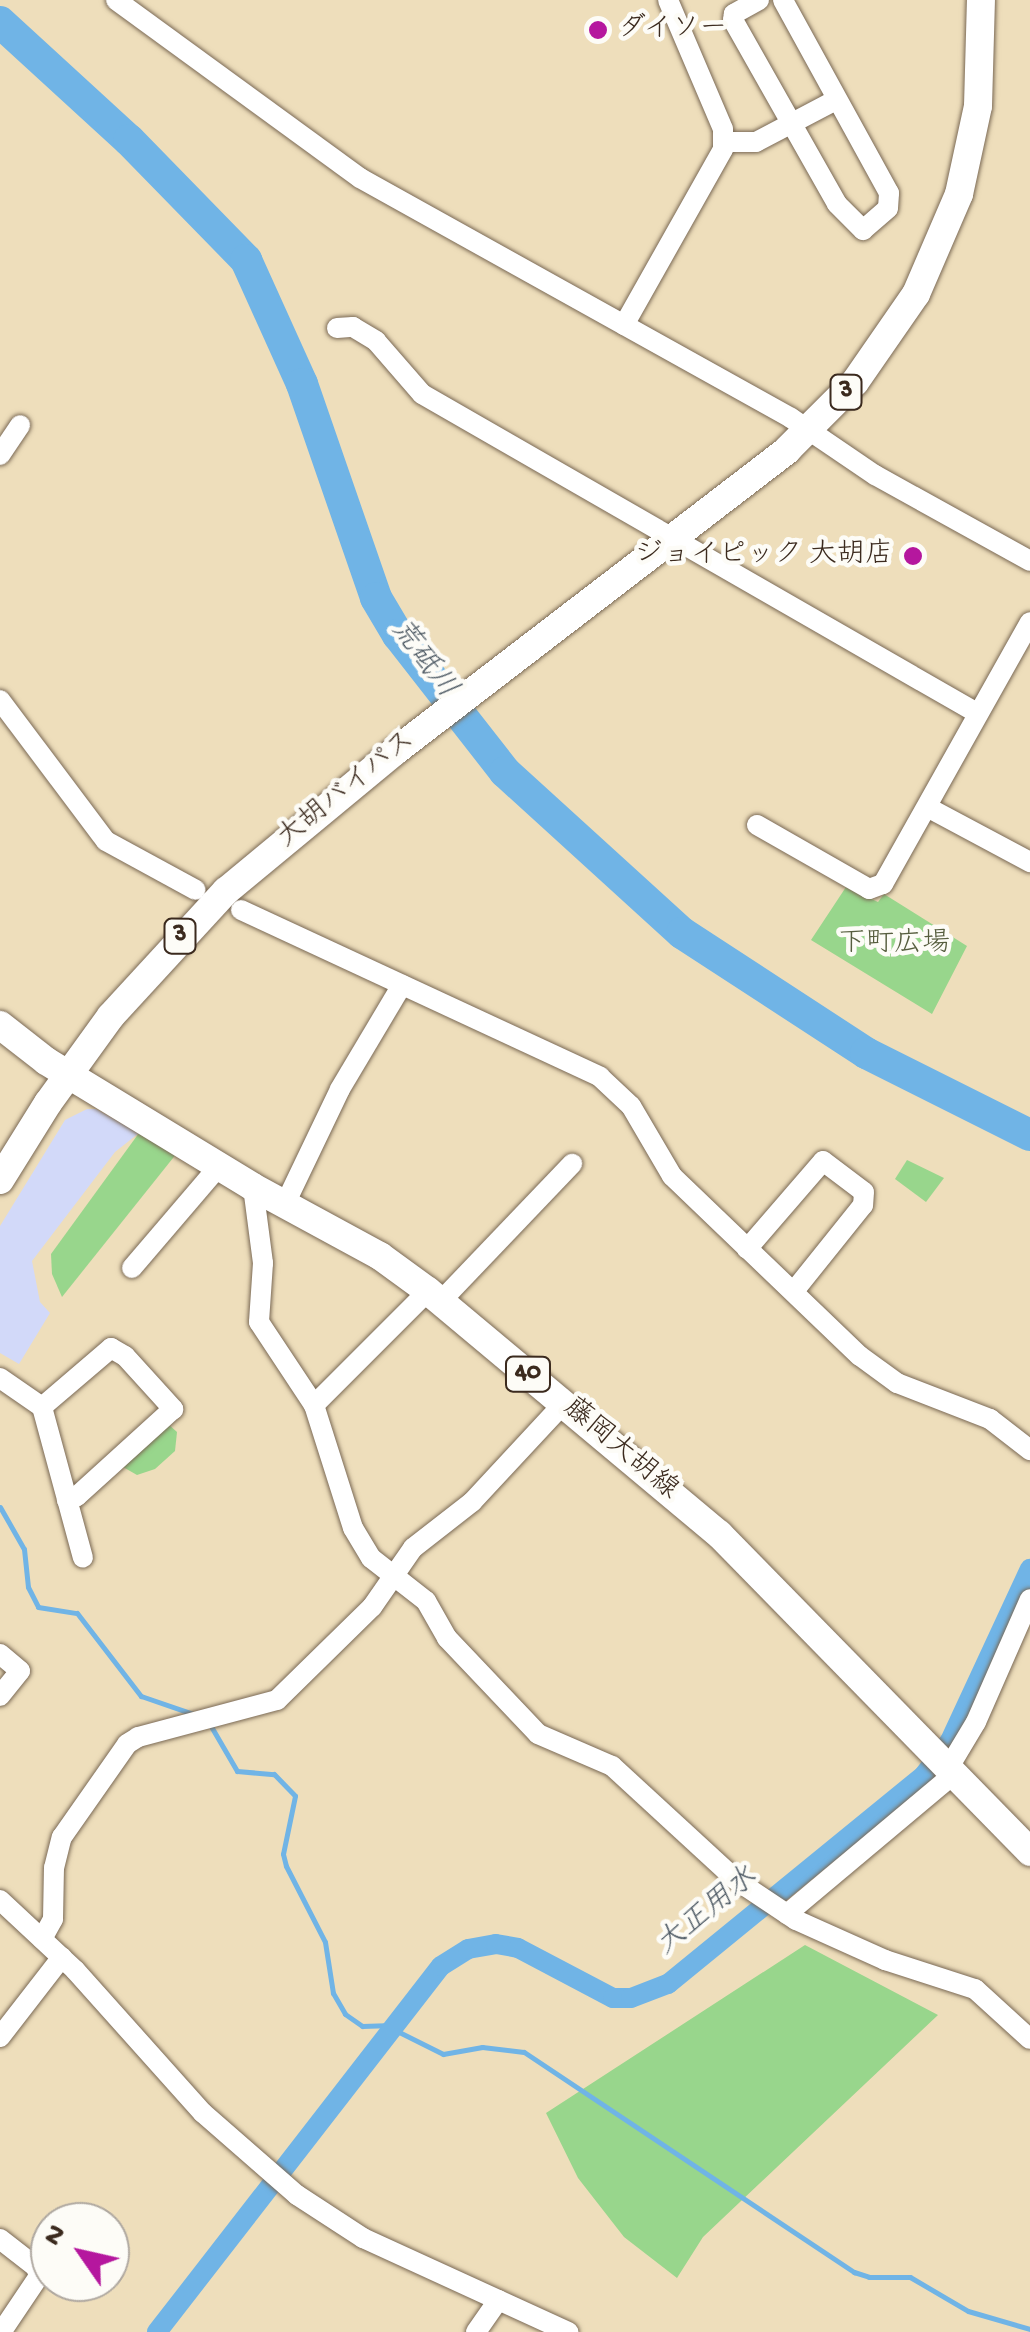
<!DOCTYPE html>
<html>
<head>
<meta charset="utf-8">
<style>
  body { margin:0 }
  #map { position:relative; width:1030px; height:2332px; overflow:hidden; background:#eedebb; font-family:"Gochi Hand","Klee One",sans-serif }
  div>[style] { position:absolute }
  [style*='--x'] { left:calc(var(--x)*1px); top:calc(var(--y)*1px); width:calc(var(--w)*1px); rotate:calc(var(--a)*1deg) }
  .built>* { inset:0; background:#d2d9f9 }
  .green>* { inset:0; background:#98d68c }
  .stream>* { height:5px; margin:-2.5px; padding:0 2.5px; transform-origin:2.5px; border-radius:2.5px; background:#70b4e6 }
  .canal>* { height:20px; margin:-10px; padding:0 10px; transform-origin:10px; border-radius:10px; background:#70b4e6 }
  .river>* { height:32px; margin:-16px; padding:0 16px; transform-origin:16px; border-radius:16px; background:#70b4e6 }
  .roads { filter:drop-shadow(0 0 2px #7a6955) drop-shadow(0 0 2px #7a6955) }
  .minor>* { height:20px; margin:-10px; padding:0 10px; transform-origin:10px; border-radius:10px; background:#fff }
  .major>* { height:28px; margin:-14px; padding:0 14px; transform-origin:14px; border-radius:14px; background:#fff }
  .dots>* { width:28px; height:28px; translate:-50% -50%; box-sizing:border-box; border:5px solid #fdfcf7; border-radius:50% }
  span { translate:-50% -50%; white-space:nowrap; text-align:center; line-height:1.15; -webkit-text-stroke:9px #fdfcf7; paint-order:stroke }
  .shield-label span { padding:2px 8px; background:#fdfcf7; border:2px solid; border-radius:8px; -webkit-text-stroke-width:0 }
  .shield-label { font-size:25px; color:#3b2a1e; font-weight:700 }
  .poi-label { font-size:28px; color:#3b2a1e }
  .left { translate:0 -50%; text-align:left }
  .right { translate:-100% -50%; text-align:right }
  .street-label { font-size:28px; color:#3b2a1e }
  .park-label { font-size:28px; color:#575e3f }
  .water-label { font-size:30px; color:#4e5a64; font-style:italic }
  .north { position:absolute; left:30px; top:2202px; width:100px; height:100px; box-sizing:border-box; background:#fdfcf7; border:2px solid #afa8a0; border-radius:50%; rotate:304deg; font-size:28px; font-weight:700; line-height:40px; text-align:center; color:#3b2a1e }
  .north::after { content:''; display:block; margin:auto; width:35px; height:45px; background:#b5179e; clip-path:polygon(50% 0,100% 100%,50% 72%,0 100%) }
</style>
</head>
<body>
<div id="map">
  <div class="built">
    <div style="clip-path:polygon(87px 1109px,96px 1109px,139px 1133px,115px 1152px,32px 1261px,40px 1302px,50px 1313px,19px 1364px,0 1353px,0 1226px,65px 1120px)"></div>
  </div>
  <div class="green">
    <div style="clip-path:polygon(846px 887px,878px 902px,884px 894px,967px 946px,932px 1014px,811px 940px)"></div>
    <div style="clip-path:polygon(139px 1133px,177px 1153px,62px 1297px,52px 1274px,51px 1254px)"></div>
    <div style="clip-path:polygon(907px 1160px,944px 1178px,926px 1202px,895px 1179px)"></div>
    <div style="clip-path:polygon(168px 1424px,177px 1432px,175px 1451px,155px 1469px,137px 1475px,123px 1467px)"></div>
    <div style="clip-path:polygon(805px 1945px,938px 2015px,703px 2237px,677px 2278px,624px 2237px,578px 2178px,546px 2113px)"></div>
  </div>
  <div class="stream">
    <div style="--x:0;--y:1507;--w:48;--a:60.3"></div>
    <div style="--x:24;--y:1549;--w:38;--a:84"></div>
    <div style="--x:28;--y:1587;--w:22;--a:63"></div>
    <div style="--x:38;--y:1607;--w:39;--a:9"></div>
    <div style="--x:77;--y:1613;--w:105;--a:52.4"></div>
    <div style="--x:141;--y:1696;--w:58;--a:19.1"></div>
    <div style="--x:212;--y:1728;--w:50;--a:59.8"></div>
    <div style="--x:237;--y:1771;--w:37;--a:5"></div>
    <div style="--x:274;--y:1774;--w:30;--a:46"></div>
    <div style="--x:295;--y:1796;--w:59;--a:101.7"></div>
    <div style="--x:283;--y:1854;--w:12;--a:76"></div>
    <div style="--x:286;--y:1866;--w:85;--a:62.8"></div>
    <div style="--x:325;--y:1942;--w:52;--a:81.1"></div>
    <div style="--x:333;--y:1993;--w:24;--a:60"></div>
    <div style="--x:345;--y:2014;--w:21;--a:35"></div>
    <div style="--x:362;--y:2026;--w:23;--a:-2"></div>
    <div style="--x:385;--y:2025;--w:65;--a:26.6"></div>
    <div style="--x:443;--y:2054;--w:40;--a:-10"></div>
    <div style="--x:482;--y:2047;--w:42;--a:6.8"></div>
    <div style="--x:524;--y:2052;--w:397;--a:33.7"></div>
    <div style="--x:854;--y:2272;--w:16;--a:18"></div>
    <div style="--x:869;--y:2277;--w:41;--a:0"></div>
    <div style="--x:910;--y:2277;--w:67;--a:30.4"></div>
    <div style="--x:968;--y:2311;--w:65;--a:16.2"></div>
  </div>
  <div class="canal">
    <div style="--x:157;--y:2332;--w:463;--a:-52.2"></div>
    <div style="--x:441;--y:1966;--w:32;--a:-32"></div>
    <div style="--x:468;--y:1949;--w:28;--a:-10"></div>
    <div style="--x:496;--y:1944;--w:22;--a:10"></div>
    <div style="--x:518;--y:1948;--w:107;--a:27.8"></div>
    <div style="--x:613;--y:1998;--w:18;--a:0"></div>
    <div style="--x:631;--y:1998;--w:40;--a:-21"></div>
    <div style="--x:668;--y:1984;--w:330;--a:-39.2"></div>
    <div style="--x:924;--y:1775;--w:43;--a:-52.6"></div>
    <div style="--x:950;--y:1741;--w:190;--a:-65.1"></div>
  </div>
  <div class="river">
    <div style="--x:0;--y:22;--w:175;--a:42.5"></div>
    <div style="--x:129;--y:140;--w:168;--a:45.7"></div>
    <div style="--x:246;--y:260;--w:136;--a:65.7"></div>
    <div style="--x:302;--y:384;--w:226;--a:70.9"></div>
    <div style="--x:376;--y:598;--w:43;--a:59.3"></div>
    <div style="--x:398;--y:635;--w:174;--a:52"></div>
    <div style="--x:505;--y:772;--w:239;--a:42.3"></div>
    <div style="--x:682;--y:933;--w:220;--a:33.1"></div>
    <div style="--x:866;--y:1053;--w:183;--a:26.6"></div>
  </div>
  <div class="roads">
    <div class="minor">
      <div style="--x:116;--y:0;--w:302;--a:36.1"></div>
      <div style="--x:360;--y:178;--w:493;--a:29.1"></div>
      <div style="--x:791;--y:418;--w:102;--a:34.2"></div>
      <div style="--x:875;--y:475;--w:177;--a:29"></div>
      <div style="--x:759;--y:0;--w:29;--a:151"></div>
      <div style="--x:734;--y:14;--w:6;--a:99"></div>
      <div style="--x:733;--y:20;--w:211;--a:60.5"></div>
      <div style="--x:837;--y:204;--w:37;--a:45"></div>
      <div style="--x:863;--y:230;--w:33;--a:-41"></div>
      <div style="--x:888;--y:208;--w:15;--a:-86"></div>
      <div style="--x:889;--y:193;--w:220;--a:-118.8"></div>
      <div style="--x:723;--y:142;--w:33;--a:0"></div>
      <div style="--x:756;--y:142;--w:90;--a:-27.7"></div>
      <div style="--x:624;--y:325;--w:202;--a:-60.6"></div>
      <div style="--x:723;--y:149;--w:20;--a:-90"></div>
      <div style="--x:723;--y:129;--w:140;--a:-113.1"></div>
      <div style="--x:337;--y:328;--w:16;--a:-4"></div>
      <div style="--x:353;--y:327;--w:27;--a:31"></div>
      <div style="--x:376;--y:341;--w:70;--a:49"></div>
      <div style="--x:422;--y:394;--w:640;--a:29.89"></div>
      <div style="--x:0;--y:455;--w:36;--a:-56"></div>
      <div style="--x:0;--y:700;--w:176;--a:53.1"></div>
      <div style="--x:106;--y:841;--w:102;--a:28.6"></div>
      <div style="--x:927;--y:807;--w:117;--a:28.1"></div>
      <div style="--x:757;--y:825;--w:129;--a:29.7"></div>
      <div style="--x:869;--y:889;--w:15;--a:-20"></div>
      <div style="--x:883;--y:884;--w:300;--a:-60.7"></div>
      <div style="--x:241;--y:910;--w:396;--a:24.9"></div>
      <div style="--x:600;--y:1077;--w:42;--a:43.1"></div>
      <div style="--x:631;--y:1106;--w:81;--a:59.6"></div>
      <div style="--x:672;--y:1176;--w:260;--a:43.8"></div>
      <div style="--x:860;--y:1356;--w:46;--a:36.1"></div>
      <div style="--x:897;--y:1383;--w:100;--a:21.2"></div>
      <div style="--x:990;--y:1419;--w:51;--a:37.8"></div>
      <div style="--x:253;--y:1187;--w:77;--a:82.5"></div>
      <div style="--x:263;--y:1263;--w:59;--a:93.9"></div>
      <div style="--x:259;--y:1322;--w:100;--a:56.5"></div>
      <div style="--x:314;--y:1405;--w:129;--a:72.4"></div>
      <div style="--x:353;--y:1528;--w:35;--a:59"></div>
      <div style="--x:371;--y:1558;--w:70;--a:38"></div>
      <div style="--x:426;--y:1601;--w:43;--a:60.4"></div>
      <div style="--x:447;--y:1638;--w:132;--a:46.5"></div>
      <div style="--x:538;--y:1734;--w:81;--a:23.4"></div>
      <div style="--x:612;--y:1766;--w:168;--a:42.6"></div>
      <div style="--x:736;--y:1880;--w:72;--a:33.7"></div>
      <div style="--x:796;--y:1920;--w:98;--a:24.2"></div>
      <div style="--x:885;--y:1960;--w:95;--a:17.9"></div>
      <div style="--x:975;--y:1989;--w:74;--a:42.3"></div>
      <div style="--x:285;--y:1204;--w:127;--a:-64.4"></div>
      <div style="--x:340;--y:1089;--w:121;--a:-59.2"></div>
      <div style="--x:747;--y:1249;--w:116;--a:-49.2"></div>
      <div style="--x:823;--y:1161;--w:51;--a:37.1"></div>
      <div style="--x:864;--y:1192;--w:13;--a:94"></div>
      <div style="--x:863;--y:1205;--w:110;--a:128.7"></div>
      <div style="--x:132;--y:1268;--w:135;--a:-49.5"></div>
      <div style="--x:441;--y:1301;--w:190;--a:-46.3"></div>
      <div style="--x:0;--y:1378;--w:51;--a:34.6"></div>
      <div style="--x:42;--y:1407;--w:156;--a:74.8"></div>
      <div style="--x:314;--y:1405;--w:161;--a:-45"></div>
      <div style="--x:42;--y:1407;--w:91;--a:-40.5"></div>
      <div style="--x:111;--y:1348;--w:16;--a:30"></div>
      <div style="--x:125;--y:1356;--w:72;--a:47.8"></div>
      <div style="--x:173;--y:1409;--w:130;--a:137.8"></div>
      <div style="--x:77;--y:1496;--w:11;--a:158"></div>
      <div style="--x:0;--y:1654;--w:26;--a:40"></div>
      <div style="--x:20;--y:1671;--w:32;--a:129"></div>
      <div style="--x:949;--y:1767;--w:52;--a:-59"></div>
      <div style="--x:976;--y:1722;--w:134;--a:-66.3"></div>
      <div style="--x:0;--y:1900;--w:103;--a:43"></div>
      <div style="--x:75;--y:1970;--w:192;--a:48.2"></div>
      <div style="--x:203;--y:2113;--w:125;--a:41.1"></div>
      <div style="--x:297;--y:2195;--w:79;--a:33.1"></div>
      <div style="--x:363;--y:2238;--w:226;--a:24.6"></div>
      <div style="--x:787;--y:1914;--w:219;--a:-40"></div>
      <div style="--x:42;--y:1939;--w:23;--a:-61"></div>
      <div style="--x:53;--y:1919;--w:51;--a:-88.9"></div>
      <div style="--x:54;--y:1868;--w:32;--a:-76"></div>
      <div style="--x:62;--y:1837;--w:113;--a:-55"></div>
      <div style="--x:127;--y:1744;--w:13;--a:-32"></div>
      <div style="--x:138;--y:1737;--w:144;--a:-14.9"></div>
      <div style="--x:277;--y:1700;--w:133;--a:-44.4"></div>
      <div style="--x:372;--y:1607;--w:72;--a:-55.2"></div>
      <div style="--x:413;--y:1548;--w:75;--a:-37.9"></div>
      <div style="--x:472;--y:1502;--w:135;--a:-47.1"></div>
      <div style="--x:0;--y:2037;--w:101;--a:-52.2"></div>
      <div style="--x:0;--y:2239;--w:46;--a:37.9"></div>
      <div style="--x:36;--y:2267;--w:9;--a:72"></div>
      <div style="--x:39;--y:2276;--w:63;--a:123.9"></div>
      <div style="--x:476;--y:2332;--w:39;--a:-55"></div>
    </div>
    <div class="major">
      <div style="--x:0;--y:1025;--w:58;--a:38"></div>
      <div style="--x:46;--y:1061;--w:242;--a:31.3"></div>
      <div style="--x:253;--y:1187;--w:145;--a:28.5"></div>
      <div style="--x:380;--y:1256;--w:59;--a:36.1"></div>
      <div style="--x:428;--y:1291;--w:379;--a:39.9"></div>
      <div style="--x:719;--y:1534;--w:445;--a:45.6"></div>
      <div style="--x:0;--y:1180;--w:91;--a:-58.1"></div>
      <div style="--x:48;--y:1103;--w:107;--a:-54.1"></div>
      <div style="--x:111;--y:1016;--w:170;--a:-47.4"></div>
      <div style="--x:226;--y:891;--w:218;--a:-39.6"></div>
      <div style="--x:394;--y:752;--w:496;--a:-37.5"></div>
      <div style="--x:787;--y:450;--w:96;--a:-45"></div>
      <div style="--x:855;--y:382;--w:107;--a:-55.3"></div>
      <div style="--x:916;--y:294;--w:109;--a:-66.7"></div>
      <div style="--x:959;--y:194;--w:90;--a:-77.8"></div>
      <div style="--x:978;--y:106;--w:106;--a:-88.4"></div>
    </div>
  </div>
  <div class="dots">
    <div style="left:598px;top:30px;background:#b5179e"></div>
    <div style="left:913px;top:556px;background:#b5179e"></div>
  </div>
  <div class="shield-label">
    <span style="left:846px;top:392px">3</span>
    <span style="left:180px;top:936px">3</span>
    <span style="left:528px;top:1374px">40</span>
  </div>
  <div class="poi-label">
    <span class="left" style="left:618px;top:30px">ダイソー</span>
    <span class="right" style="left:893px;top:556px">ジョイピック 大胡店</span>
  </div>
  <div class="street-label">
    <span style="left:347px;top:790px;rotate:-39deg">大胡バイパス</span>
    <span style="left:620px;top:1450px;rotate:40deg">藤岡大胡線</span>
  </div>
  <div class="park-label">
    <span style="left:894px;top:945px">下町広場</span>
  </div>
  <div class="water-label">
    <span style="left:422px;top:660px;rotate:53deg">荒砥川</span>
    <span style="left:708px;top:1913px;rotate:-39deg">大正用水</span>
  </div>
  <div class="north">N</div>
</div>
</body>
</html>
